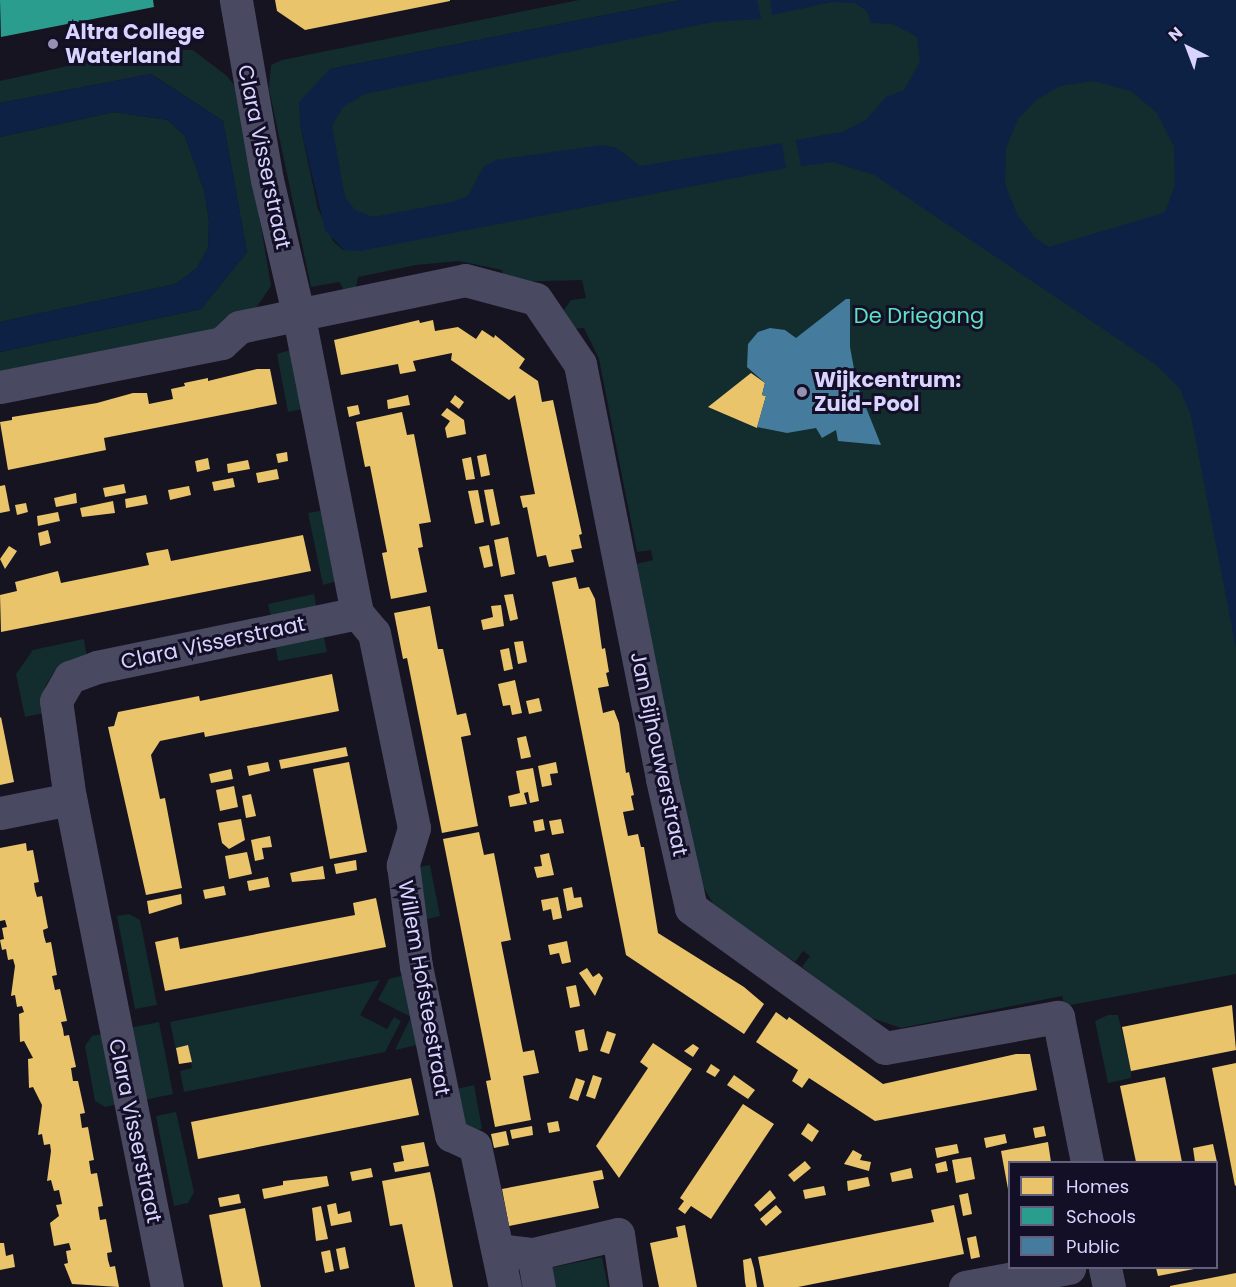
<!DOCTYPE html>
<html>
<head>
<meta charset="utf-8">
<style>
  body { margin:0 }
  #map { position:relative; width:1236px; height:1287px; overflow:hidden; background:#161421; font-family:Poppins,sans-serif }
  div>[style] { position:absolute }
  [style*='--x'] { left:calc(var(--x)*1px); top:calc(var(--y)*1px); width:calc(var(--w)*1px); rotate:calc(var(--a)*1deg) }
  .green>* { inset:0; background:#132c2d }
  .water>* { inset:0; background:#0d2144 }
  .homes>* { inset:0; background:#e9c46a }
  .schools>* { inset:0; background:#2a9d8f }
  .public>* { inset:0; background:#457b9d }
  .minor>* { height:33px; margin:-16.5px; padding:0 16.5px; transform-origin:16.5px; border-radius:16.5px; background:#4a4962 }
  .dots>* { width:16px; height:16px; translate:-50% -50%; box-sizing:border-box; border:3px solid #130f26; border-radius:50% }
  span { translate:-50% -50%; white-space:nowrap; text-align:center; line-height:1.15; -webkit-text-stroke:6px #130f26; paint-order:stroke }
  .poi-label { font-size:21px; color:#d9d4ff; font-weight:700 }
  .left { translate:0 -50%; text-align:left }
  .street-label { font-size:21px; color:#d9d4ff }
  .park-label { font-size:21px; color:#5fe0c0 }
  .legend { position:absolute; left:1008px; top:1161px; width:210px; height:108px; box-sizing:border-box; background:#130f26; border:2px solid #625e7d; margin:0; padding:8px 10px; list-style:none; font-size:18px; color:#d9d4ff }
  .legend li { display:flex; align-items:center; gap:12px; height:30px }
  .legend b { width:30px; border:2px solid #625e7d }
  .north { position:absolute; left:1158px; top:18px; width:60px; height:60px; -webkit-text-stroke:4px #130f26; paint-order:stroke; rotate:318deg; font-size:16px; font-weight:700; line-height:24px; text-align:center; color:#d9d4ff }
  .north::after { content:''; display:block; margin:auto; width:21px; height:27px; background:#d9d4ff; clip-path:polygon(50% 0,100% 100%,50% 72%,0 100%) }
</style>
</head>
<body>
<div id="map">
  <div class="green">
    <div style="clip-path:polygon(579px 0,682px 0,330px 69px,300px 124px,318px 209px,333px 241px,343px 250px,363px 239px,326px 184px,319px 107px,350px 86px,757px 0,1236px 0,1236px 974px,1065px 1006px,1062px 996px,901px 1028px,866px 1016px,802px 967px,810px 956px,803px 951px,795px 962px,715px 907px,700px 881px,636px 564px,653px 560px,651px 550px,637px 552px,599px 359px,584px 328px,571px 329px,564px 320px,564px 310px,571px 300px,586px 298px,582px 280px,505px 282px,502px 270px,459px 261px,416px 265px,358px 277px,356px 287px,344px 290px,339px 282px,311px 287px,269px 89px,271px 65px,282px 60px)"></div>
    <div style="clip-path:polygon(174px 50px,193px 50px,227px 76px,238px 90px,271px 286px,252px 314px,216px 336px,0 377px,0 352px,201px 309px,247px 252px,223px 121px,151px 74px,0 103px,0 81px,104px 58px)"></div>
    <div style="clip-path:polygon(114px 112px,168px 120px,185px 136px,204px 190px,209px 221px,208px 248px,197px 268px,176px 284px,0 322px,0 137px)"></div>
    <div style="clip-path:polygon(294px 349px,302px 409px,288px 412px,277px 354px)"></div>
    <div style="clip-path:polygon(325px 510px,340px 580px,323px 585px,308px 513px)"></div>
    <div style="clip-path:polygon(314px 594px,317px 612px,272px 621px,268px 604px)"></div>
    <div style="clip-path:polygon(323px 633px,327px 652px,278px 661px,275px 642px)"></div>
    <div style="clip-path:polygon(84px 639px,87px 658px,55px 671px,45px 686px,44px 713px,25px 717px,16px 674px,33px 650px)"></div>
    <div style="clip-path:polygon(430px 865px,440px 916px,419px 921px,419px 867px)"></div>
    <div style="clip-path:polygon(129px 914px,140px 920px,157px 1005px,135px 1009px,117px 916px)"></div>
    <div style="clip-path:polygon(404px 975px,409px 979px,422px 1039px,417px 1045px,395px 1050px,411px 1017px,378px 1000px,389px 979px)"></div>
    <div style="clip-path:polygon(380px 980px,360px 1015px,387px 1029px,394px 1017px,401px 1021px,385px 1052px,184px 1092px,180px 1071px,192px 1068px,188px 1048px,176px 1050px,170px 1022px)"></div>
    <div style="clip-path:polygon(1108px 1015px,1118px 1015px,1131px 1071px,1131px 1078px,1108px 1083px,1095px 1021px)"></div>
    <div style="clip-path:polygon(159px 1022px,173px 1094px,144px 1100px,130px 1028px)"></div>
    <div style="clip-path:polygon(102px 1034px,119px 1104px,105px 1107px,95px 1101px,85px 1046px,92px 1036px)"></div>
    <div style="clip-path:polygon(474px 1085px,482px 1129px,471px 1131px,464px 1129px,452px 1090px)"></div>
    <div style="clip-path:polygon(176px 1112px,194px 1192px,188px 1203px,174px 1206px,156px 1116px)"></div>
    <div style="clip-path:polygon(602px 1257px,608px 1287px,554px 1287px,550px 1268px)"></div>
  </div>
  <div class="water">
    <div style="clip-path:polygon(682px 0,757px 0,761px 19px,713px 22px,365px 94px,343px 107px,332px 126px,345px 197px,355px 210px,373px 217px,452px 202px,468px 196px,484px 166px,496px 160px,603px 145px,617px 148px,640px 166px,782px 143px,786px 168px,360px 251px,344px 250px,325px 230px,300px 124px,299px 102px,330px 69px)"></div>
    <div style="clip-path:polygon(evenodd,770px 0,1236px 0,1236px 648px,1191px 416px,1180px 389px,1155px 364px,874px 175px,833px 162px,801px 166px,796px 140px,842px 132px,866px 120px,886px 97px,904px 90px,920px 62px,917px 37px,893px 24px,871px 23px,867px 11px,855px 3px,832px 2px,772px 15px,770px 0,1093px 81px,1131px 91px,1157px 113px,1174px 147px,1175px 185px,1165px 212px,1160px 214px,1049px 247px,1034px 237px,1017px 214px,1005px 184px,1006px 148px,1018px 119px,1036px 100px,1060px 86px,1093px 81px)"></div>
    <div style="clip-path:polygon(151px 74px,223px 121px,247px 252px,201px 309px,0 352px,0 322px,176px 284px,197px 268px,208px 248px,209px 221px,204px 190px,185px 136px,168px 120px,114px 112px,0 137px,0 103px)"></div>
  </div>
  <div class="homes">
    <div style="clip-path:polygon(275px 0,450px 0,450px 1px,305px 30px,277px 11px)"></div>
    <div style="clip-path:polygon(419px 320px,420px 323px,433px 320px,435px 331px,458px 327px,476px 339px,482px 330px,494px 338px,495px 335px,525px 359px,519px 368px,538px 381px,542px 402px,553px 400px,582px 534px,579px 535px,582px 548px,571px 550px,574px 562px,549px 567px,546px 555px,537px 557px,527px 507px,523px 508px,520px 496px,535px 494px,515px 395px,509px 400px,451px 360px,452px 353px,413px 361px,416px 371px,400px 374px,398px 364px,341px 375px,334px 340px)"></div>
    <div style="clip-path:polygon(257px 369px,270px 369px,277px 404px,104px 438px,106px 450px,8px 470px,0 422px,12px 420px,12px 417px,97px 403px,133px 393px,147px 393px,149px 404px,173px 399px,171px 389px,185px 386px,184px 383px,208px 378px,208px 381px)"></div>
    <div style="clip-path:polygon(751px 373px,765px 383px,762px 395px,766px 396px,757px 428px,708px 407px)"></div>
    <div style="clip-path:polygon(408px 395px,410px 405px,388px 409px,387px 400px)"></div>
    <div style="clip-path:polygon(455px 395px,464px 402px,459px 409px,450px 402px)"></div>
    <div style="clip-path:polygon(358px 405px,360px 414px,349px 417px,347px 407px)"></div>
    <div style="clip-path:polygon(447px 408px,464px 420px,466px 434px,447px 438px,445px 428px,450px 421px,441px 415px)"></div>
    <div style="clip-path:polygon(402px 412px,407px 435px,414px 434px,431px 522px,419px 524px,423px 547px,418px 548px,427px 592px,391px 599px,382px 553px,387px 552px,370px 466px,365px 467px,356px 422px)"></div>
    <div style="clip-path:polygon(287px 452px,288px 461px,278px 463px,276px 454px)"></div>
    <div style="clip-path:polygon(486px 454px,490px 475px,481px 477px,477px 456px)"></div>
    <div style="clip-path:polygon(471px 457px,475px 479px,466px 480px,462px 459px)"></div>
    <div style="clip-path:polygon(208px 458px,210px 469px,197px 472px,195px 461px)"></div>
    <div style="clip-path:polygon(248px 460px,250px 469px,228px 473px,227px 464px)"></div>
    <div style="clip-path:polygon(277px 469px,279px 479px,258px 483px,256px 473px)"></div>
    <div style="clip-path:polygon(233px 478px,235px 487px,214px 491px,212px 482px)"></div>
    <div style="clip-path:polygon(124px 484px,126px 493px,105px 497px,103px 488px)"></div>
    <div style="clip-path:polygon(5px 485px,10px 511px,0 513px,0 486px)"></div>
    <div style="clip-path:polygon(189px 486px,191px 495px,170px 500px,168px 490px)"></div>
    <div style="clip-path:polygon(493px 489px,500px 524px,491px 526px,484px 490px)"></div>
    <div style="clip-path:polygon(478px 490px,484px 522px,475px 524px,468px 491px)"></div>
    <div style="clip-path:polygon(76px 493px,77px 503px,56px 507px,54px 498px)"></div>
    <div style="clip-path:polygon(146px 495px,148px 504px,126px 508px,125px 499px)"></div>
    <div style="clip-path:polygon(113px 501px,115px 513px,82px 517px,80px 508px)"></div>
    <div style="clip-path:polygon(26px 503px,28px 512px,17px 515px,15px 505px)"></div>
    <div style="clip-path:polygon(58px 512px,60px 521px,38px 526px,37px 516px)"></div>
    <div style="clip-path:polygon(48px 530px,51px 543px,40px 546px,38px 533px)"></div>
    <div style="clip-path:polygon(303px 535px,311px 571px,1px 632px,0 595px,17px 591px,15px 582px,58px 571px,61px 583px,149px 565px,146px 553px,168px 549px,171px 561px)"></div>
    <div style="clip-path:polygon(508px 537px,515px 574px,501px 577px,494px 540px)"></div>
    <div style="clip-path:polygon(489px 545px,493px 566px,484px 568px,479px 547px)"></div>
    <div style="clip-path:polygon(9px 546px,17px 551px,5px 569px,0 559px)"></div>
    <div style="clip-path:polygon(576px 577px,579px 589px,589px 587px,595px 599px,602px 649px,605px 648px,609px 672px,606px 673px,609px 686px,598px 688px,603px 713px,614px 710px,619px 723px,626px 773px,629px 772px,634px 795px,631px 796px,634px 810px,623px 812px,628px 836px,638px 834px,641px 847px,644px 847px,658px 933px,744px 987px,764px 1004px,744px 1034px,626px 955px,552px 582px)"></div>
    <div style="clip-path:polygon(513px 594px,518px 619px,510px 621px,504px 595px)"></div>
    <div style="clip-path:polygon(501px 605px,504px 626px,483px 630px,481px 620px,493px 617px,491px 606px)"></div>
    <div style="clip-path:polygon(430px 606px,438px 649px,443px 649px,457px 715px,466px 713px,471px 735px,461px 737px,478px 826px,442px 833px,407px 658px,403px 659px,394px 613px)"></div>
    <div style="clip-path:polygon(523px 641px,527px 662px,518px 664px,514px 642px)"></div>
    <div style="clip-path:polygon(509px 648px,513px 669px,504px 671px,500px 650px)"></div>
    <div style="clip-path:polygon(332px 674px,339px 711px,205px 737px,204px 732px,160px 741px,151px 755px,160px 799px,165px 798px,182px 888px,146px 895px,108px 727px,114px 726px,118px 712px,199px 696px,200px 701px)"></div>
    <div style="clip-path:polygon(515px 680px,522px 713px,512px 715px,510px 705px,503px 706px,498px 684px)"></div>
    <div style="clip-path:polygon(539px 698px,542px 711px,529px 714px,526px 701px)"></div>
    <div style="clip-path:polygon(1px 717px,14px 782px,0 785px,0 718px)"></div>
    <div style="clip-path:polygon(526px 736px,531px 757px,521px 759px,517px 738px)"></div>
    <div style="clip-path:polygon(346px 747px,348px 756px,281px 769px,279px 760px)"></div>
    <div style="clip-path:polygon(268px 762px,270px 771px,249px 776px,247px 766px)"></div>
    <div style="clip-path:polygon(349px 762px,367px 852px,330px 859px,313px 769px)"></div>
    <div style="clip-path:polygon(556px 762px,558px 773px,550px 774px,552px 785px,542px 787px,538px 766px)"></div>
    <div style="clip-path:polygon(533px 768px,539px 801px,530px 803px,528px 792px,524px 793px,527px 804px,510px 807px,508px 796px,520px 793px,516px 771px)"></div>
    <div style="clip-path:polygon(231px 769px,233px 779px,211px 783px,209px 774px)"></div>
    <div style="clip-path:polygon(234px 786px,238px 807px,220px 811px,216px 790px)"></div>
    <div style="clip-path:polygon(251px 794px,256px 816px,246px 818px,242px 796px)"></div>
    <div style="clip-path:polygon(241px 819px,245px 840px,229px 849px,222px 843px,218px 823px)"></div>
    <div style="clip-path:polygon(543px 819px,545px 830px,535px 832px,533px 821px)"></div>
    <div style="clip-path:polygon(561px 819px,564px 833px,552px 835px,549px 821px)"></div>
    <div style="clip-path:polygon(479px 832px,484px 855px,494px 853px,511px 940px,501px 942px,523px 1052px,534px 1050px,539px 1073px,523px 1076px,531px 1120px,495px 1127px,486px 1081px,491px 1080px,443px 839px)"></div>
    <div style="clip-path:polygon(270px 836px,272px 847px,262px 848px,264px 859px,255px 861px,251px 840px)"></div>
    <div style="clip-path:polygon(26px 843px,27px 851px,33px 850px,39px 882px,34px 883px,35px 890px,37px 897px,42px 896px,48px 928px,43px 930px,44px 936px,46px 943px,51px 942px,57px 975px,52px 976px,55px 990px,60px 989px,67px 1021px,61px 1022px,63px 1029px,64px 1036px,69px 1035px,76px 1067px,71px 1068px,72px 1075px,73px 1081px,78px 1081px,85px 1113px,80px 1114px,82px 1128px,88px 1127px,94px 1160px,89px 1161px,91px 1174px,97px 1173px,103px 1206px,98px 1207px,99px 1214px,100px 1220px,106px 1219px,112px 1252px,107px 1253px,108px 1260px,110px 1267px,115px 1266px,119px 1287px,72px 1284px,64px 1264px,68px 1263px,66px 1251px,71px 1250px,69px 1243px,54px 1246px,50px 1223px,59px 1216px,56px 1205px,62px 1204px,59px 1190px,54px 1191px,51px 1180px,47px 1181px,51px 1151px,50px 1144px,44px 1145px,42px 1134px,38px 1135px,42px 1105px,33px 1087px,29px 1088px,28px 1059px,33px 1058px,24px 1041px,20px 1042px,19px 1014px,24px 1012px,22px 1006px,17px 1007px,15px 995px,11px 996px,15px 966px,13px 959px,8px 960px,6px 949px,2px 950px,0 940px,4px 939px,2px 928px,7px 927px,5px 920px,0 921px,0 848px)"></div>
    <div style="clip-path:polygon(247px 852px,252px 874px,229px 879px,225px 856px)"></div>
    <div style="clip-path:polygon(549px 853px,554px 875px,537px 878px,534px 867px,542px 866px,540px 855px)"></div>
    <div style="clip-path:polygon(356px 860px,357px 870px,336px 874px,334px 864px)"></div>
    <div style="clip-path:polygon(323px 866px,325px 879px,292px 882px,290px 873px)"></div>
    <div style="clip-path:polygon(268px 877px,270px 887px,249px 891px,247px 881px)"></div>
    <div style="clip-path:polygon(224px 886px,226px 895px,205px 899px,203px 890px)"></div>
    <div style="clip-path:polygon(572px 887px,574px 898px,581px 897px,583px 907px,567px 911px,563px 889px)"></div>
    <div style="clip-path:polygon(181px 894px,182px 904px,149px 914px,147px 901px)"></div>
    <div style="clip-path:polygon(558px 897px,562px 918px,553px 920px,551px 909px,543px 911px,541px 900px)"></div>
    <div style="clip-path:polygon(376px 898px,386px 947px,165px 991px,155px 942px,178px 937px,180px 949px,334px 919px,355px 915px,353px 903px)"></div>
    <div style="clip-path:polygon(567px 941px,571px 962px,562px 964px,559px 953px,550px 955px,548px 945px)"></div>
    <div style="clip-path:polygon(587px 968px,593px 977px,599px 973px,603px 978px,595px 996px,579px 973px)"></div>
    <div style="clip-path:polygon(576px 985px,580px 1006px,570px 1008px,566px 987px)"></div>
    <div style="clip-path:polygon(1232px 1005px,1236px 1050px,1131px 1071px,1122px 1027px)"></div>
    <div style="clip-path:polygon(776px 1012px,787px 1020px,789px 1017px,883px 1084px,1016px 1054px,1030px 1054px,1037px 1090px,875px 1121px,809px 1078px,802px 1088px,792px 1081px,798px 1070px,756px 1042px)"></div>
    <div style="clip-path:polygon(584px 1029px,588px 1050px,579px 1052px,575px 1031px)"></div>
    <div style="clip-path:polygon(607px 1031px,616px 1034px,609px 1054px,600px 1051px)"></div>
    <div style="clip-path:polygon(653px 1043px,692px 1069px,619px 1178px,596px 1146px,648px 1068px,640px 1062px)"></div>
    <div style="clip-path:polygon(693px 1044px,699px 1048px,693px 1057px,684px 1051px)"></div>
    <div style="clip-path:polygon(188px 1045px,192px 1062px,179px 1064px,176px 1048px)"></div>
    <div style="clip-path:polygon(1236px 1063px,1236px 1185px,1235px 1186px,1212px 1068px)"></div>
    <div style="clip-path:polygon(711px 1064px,720px 1070px,715px 1077px,706px 1072px)"></div>
    <div style="clip-path:polygon(593px 1075px,602px 1078px,595px 1099px,586px 1096px)"></div>
    <div style="clip-path:polygon(734px 1075px,755px 1090px,748px 1099px,727px 1085px)"></div>
    <div style="clip-path:polygon(1165px 1077px,1182px 1162px,1136px 1162px,1120px 1086px)"></div>
    <div style="clip-path:polygon(411px 1078px,419px 1115px,198px 1159px,191px 1122px)"></div>
    <div style="clip-path:polygon(576px 1078px,585px 1081px,578px 1101px,569px 1098px)"></div>
    <div style="clip-path:polygon(743px 1104px,774px 1124px,711px 1219px,691px 1206px,685px 1214px,678px 1209px,684px 1201px,680px 1198px)"></div>
    <div style="clip-path:polygon(558px 1121px,560px 1131px,549px 1133px,547px 1123px)"></div>
    <div style="clip-path:polygon(808px 1123px,819px 1131px,812px 1142px,801px 1134px)"></div>
    <div style="clip-path:polygon(532px 1126px,533px 1135px,512px 1139px,510px 1130px)"></div>
    <div style="clip-path:polygon(1044px 1126px,1046px 1136px,1035px 1138px,1033px 1128px)"></div>
    <div style="clip-path:polygon(506px 1131px,509px 1145px,494px 1148px,491px 1134px)"></div>
    <div style="clip-path:polygon(1005px 1134px,1007px 1143px,986px 1148px,984px 1138px)"></div>
    <div style="clip-path:polygon(424px 1142px,429px 1166px,395px 1172px,393px 1163px,404px 1161px,401px 1146px)"></div>
    <div style="clip-path:polygon(1048px 1142px,1051px 1162px,1010px 1162px,1008px 1189px,1001px 1151px)"></div>
    <div style="clip-path:polygon(957px 1144px,959px 1153px,937px 1158px,935px 1148px)"></div>
    <div style="clip-path:polygon(1213px 1144px,1217px 1162px,1195px 1162px,1193px 1148px)"></div>
    <div style="clip-path:polygon(853px 1150px,862px 1155px,860px 1160px,871px 1162px,869px 1171px,844px 1164px)"></div>
    <div style="clip-path:polygon(971px 1157px,975px 1179px,956px 1183px,952px 1160px)"></div>
    <div style="clip-path:polygon(805px 1161px,811px 1168px,794px 1182px,788px 1175px)"></div>
    <div style="clip-path:polygon(946px 1161px,948px 1171px,937px 1173px,935px 1164px)"></div>
    <div style="clip-path:polygon(371px 1168px,373px 1177px,352px 1181px,350px 1172px)"></div>
    <div style="clip-path:polygon(911px 1168px,913px 1178px,892px 1182px,890px 1173px)"></div>
    <div style="clip-path:polygon(602px 1170px,604px 1179px,593px 1181px,599px 1208px,509px 1226px,502px 1189px)"></div>
    <div style="clip-path:polygon(430px 1172px,435px 1195px,453px 1287px,415px 1287px,402px 1224px,390px 1226px,382px 1181px)"></div>
    <div style="clip-path:polygon(327px 1176px,329px 1186px,264px 1199px,262px 1189px,283px 1185px,283px 1181px)"></div>
    <div style="clip-path:polygon(868px 1177px,870px 1186px,848px 1191px,847px 1181px)"></div>
    <div style="clip-path:polygon(824px 1186px,826px 1195px,805px 1199px,803px 1190px)"></div>
    <div style="clip-path:polygon(770px 1190px,776px 1198px,760px 1212px,754px 1205px)"></div>
    <div style="clip-path:polygon(968px 1193px,972px 1214px,963px 1216px,959px 1195px)"></div>
    <div style="clip-path:polygon(239px 1194px,241px 1203px,220px 1207px,218px 1198px)"></div>
    <div style="clip-path:polygon(336px 1203px,338px 1214px,350px 1211px,352px 1222px,331px 1226px,327px 1205px)"></div>
    <div style="clip-path:polygon(776px 1205px,782px 1212px,766px 1226px,760px 1219px)"></div>
    <div style="clip-path:polygon(954px 1205px,964px 1254px,798px 1287px,764px 1287px,758px 1257px,934px 1222px,931px 1210px)"></div>
    <div style="clip-path:polygon(321px 1206px,328px 1239px,316px 1241px,312px 1208px)"></div>
    <div style="clip-path:polygon(245px 1208px,261px 1287px,223px 1287px,209px 1215px)"></div>
    <div style="clip-path:polygon(685px 1225px,697px 1287px,659px 1287px,650px 1243px,678px 1237px,676px 1227px)"></div>
    <div style="clip-path:polygon(976px 1236px,980px 1257px,971px 1259px,967px 1238px)"></div>
    <div style="clip-path:polygon(0 1243px,4px 1243px,6px 1256px,13px 1254px,15px 1267px,0 1270px)"></div>
    <div style="clip-path:polygon(345px 1247px,349px 1268px,340px 1270px,336px 1249px)"></div>
    <div style="clip-path:polygon(330px 1250px,334px 1271px,325px 1273px,321px 1252px)"></div>
    <div style="clip-path:polygon(751px 1258px,754px 1269px,757px 1287px,746px 1287px,745px 1282px,743px 1260px)"></div>
    <div style="clip-path:polygon(1156px 1268px,1194px 1268px,1194px 1269px,1158px 1276px)"></div>
    <div style="clip-path:polygon(1236px 1273px,1236px 1287px,1170px 1287px,1170px 1286px)"></div>
  </div>
  <div class="schools">
    <div style="clip-path:polygon(0 0,153px 0,154px 7px,1px 37px)"></div>
  </div>
  <div class="public">
    <div style="clip-path:polygon(846px 299px,850px 299px,850px 347px,857px 385px,881px 445px,838px 441px,836px 430px,822px 438px,816px 428px,787px 433px,757px 427px,766px 396px,762px 395px,765px 383px,747px 367px,748px 344px,758px 332px,770px 328px,785px 330px,796px 338px)"></div>
  </div>
  <div class="minor">
    <div style="--x:0;--y:387;--w:226;--a:-11.2"></div>
    <div style="--x:222;--y:343;--w:23;--a:-43"></div>
    <div style="--x:239;--y:327;--w:231;--a:-11.7"></div>
    <div style="--x:465;--y:280;--w:73;--a:15"></div>
    <div style="--x:536;--y:299;--w:78;--a:55.9"></div>
    <div style="--x:580;--y:364;--w:423;--a:78.8"></div>
    <div style="--x:662;--y:779;--w:132;--a:77.3"></div>
    <div style="--x:691;--y:908;--w:239;--a:35.8"></div>
    <div style="--x:885;--y:1048;--w:176;--a:-10.2"></div>
    <div style="--x:1058;--y:1017;--w:148;--a:78.7"></div>
    <div style="--x:357;--y:613;--w:26;--a:50"></div>
    <div style="--x:374;--y:633;--w:199;--a:78.4"></div>
    <div style="--x:414;--y:828;--w:39;--a:107"></div>
    <div style="--x:403;--y:865;--w:102;--a:82.7"></div>
    <div style="--x:416;--y:966;--w:173;--a:78.3"></div>
    <div style="--x:451;--y:1135;--w:26;--a:25"></div>
    <div style="--x:475;--y:1146;--w:144;--a:78"></div>
    <div style="--x:0;--y:813;--w:71;--a:-11.3"></div>
    <div style="--x:499;--y:1250;--w:34;--a:7"></div>
    <div style="--x:533;--y:1254;--w:87;--a:-13.2"></div>
    <div style="--x:618;--y:1234;--w:54;--a:81.4"></div>
    <div style="--x:533;--y:1254;--w:34;--a:80"></div>
    <div style="--x:1105;--y:1268;--w:19;--a:78"></div>
    <div style="--x:167;--y:1287;--w:498;--a:-101.2"></div>
    <div style="--x:70;--y:799;--w:99;--a:-98.1"></div>
    <div style="--x:56;--y:701;--w:28;--a:-60"></div>
    <div style="--x:70;--y:677;--w:29;--a:-20"></div>
    <div style="--x:97;--y:667;--w:266;--a:-11.7"></div>
    <div style="--x:357;--y:613;--w:306;--a:-101.1"></div>
    <div style="--x:298;--y:313;--w:137;--a:-103.1"></div>
    <div style="--x:267;--y:180;--w:183;--a:-99.8"></div>
    <div style="--x:965;--y:1287;--w:106;--a:-10.4"></div>
  </div>
  <div class="dots">
    <div style="left:53px;top:44px;background:#9591b1"></div>
    <div style="left:802px;top:392px;background:#9591b1"></div>
  </div>
  <div class="poi-label">
    <span class="left" style="left:65px;top:44px">Altra College<br>Waterland</span>
    <span class="left" style="left:814px;top:392px">Wijkcentrum:<br>Zuid-Pool</span>
  </div>
  <div class="street-label">
    <span style="left:264px;top:157px;rotate:78deg">Clara Visserstraat</span>
    <span style="left:213px;top:643px;rotate:-12deg">Clara Visserstraat</span>
    <span style="left:659px;top:754px;rotate:78deg">Jan Bijhouwerstraat</span>
    <span style="left:424px;top:988px;rotate:80deg">Willem Hofsteestraat</span>
    <span style="left:135px;top:1131px;rotate:78deg">Clara Visserstraat</span>
  </div>
  <div class="park-label">
    <span style="left:919px;top:316px">De Driegang</span>
  </div>
  <ul class="legend">
  <li><b style="height:16px;background:#e9c46a"></b>Homes</li>
  <li><b style="height:16px;background:#2a9d8f"></b>Schools</li>
  <li><b style="height:16px;background:#457b9d"></b>Public</li>
  </ul>
  <div class="north">N</div>
</div>
</body>
</html>
